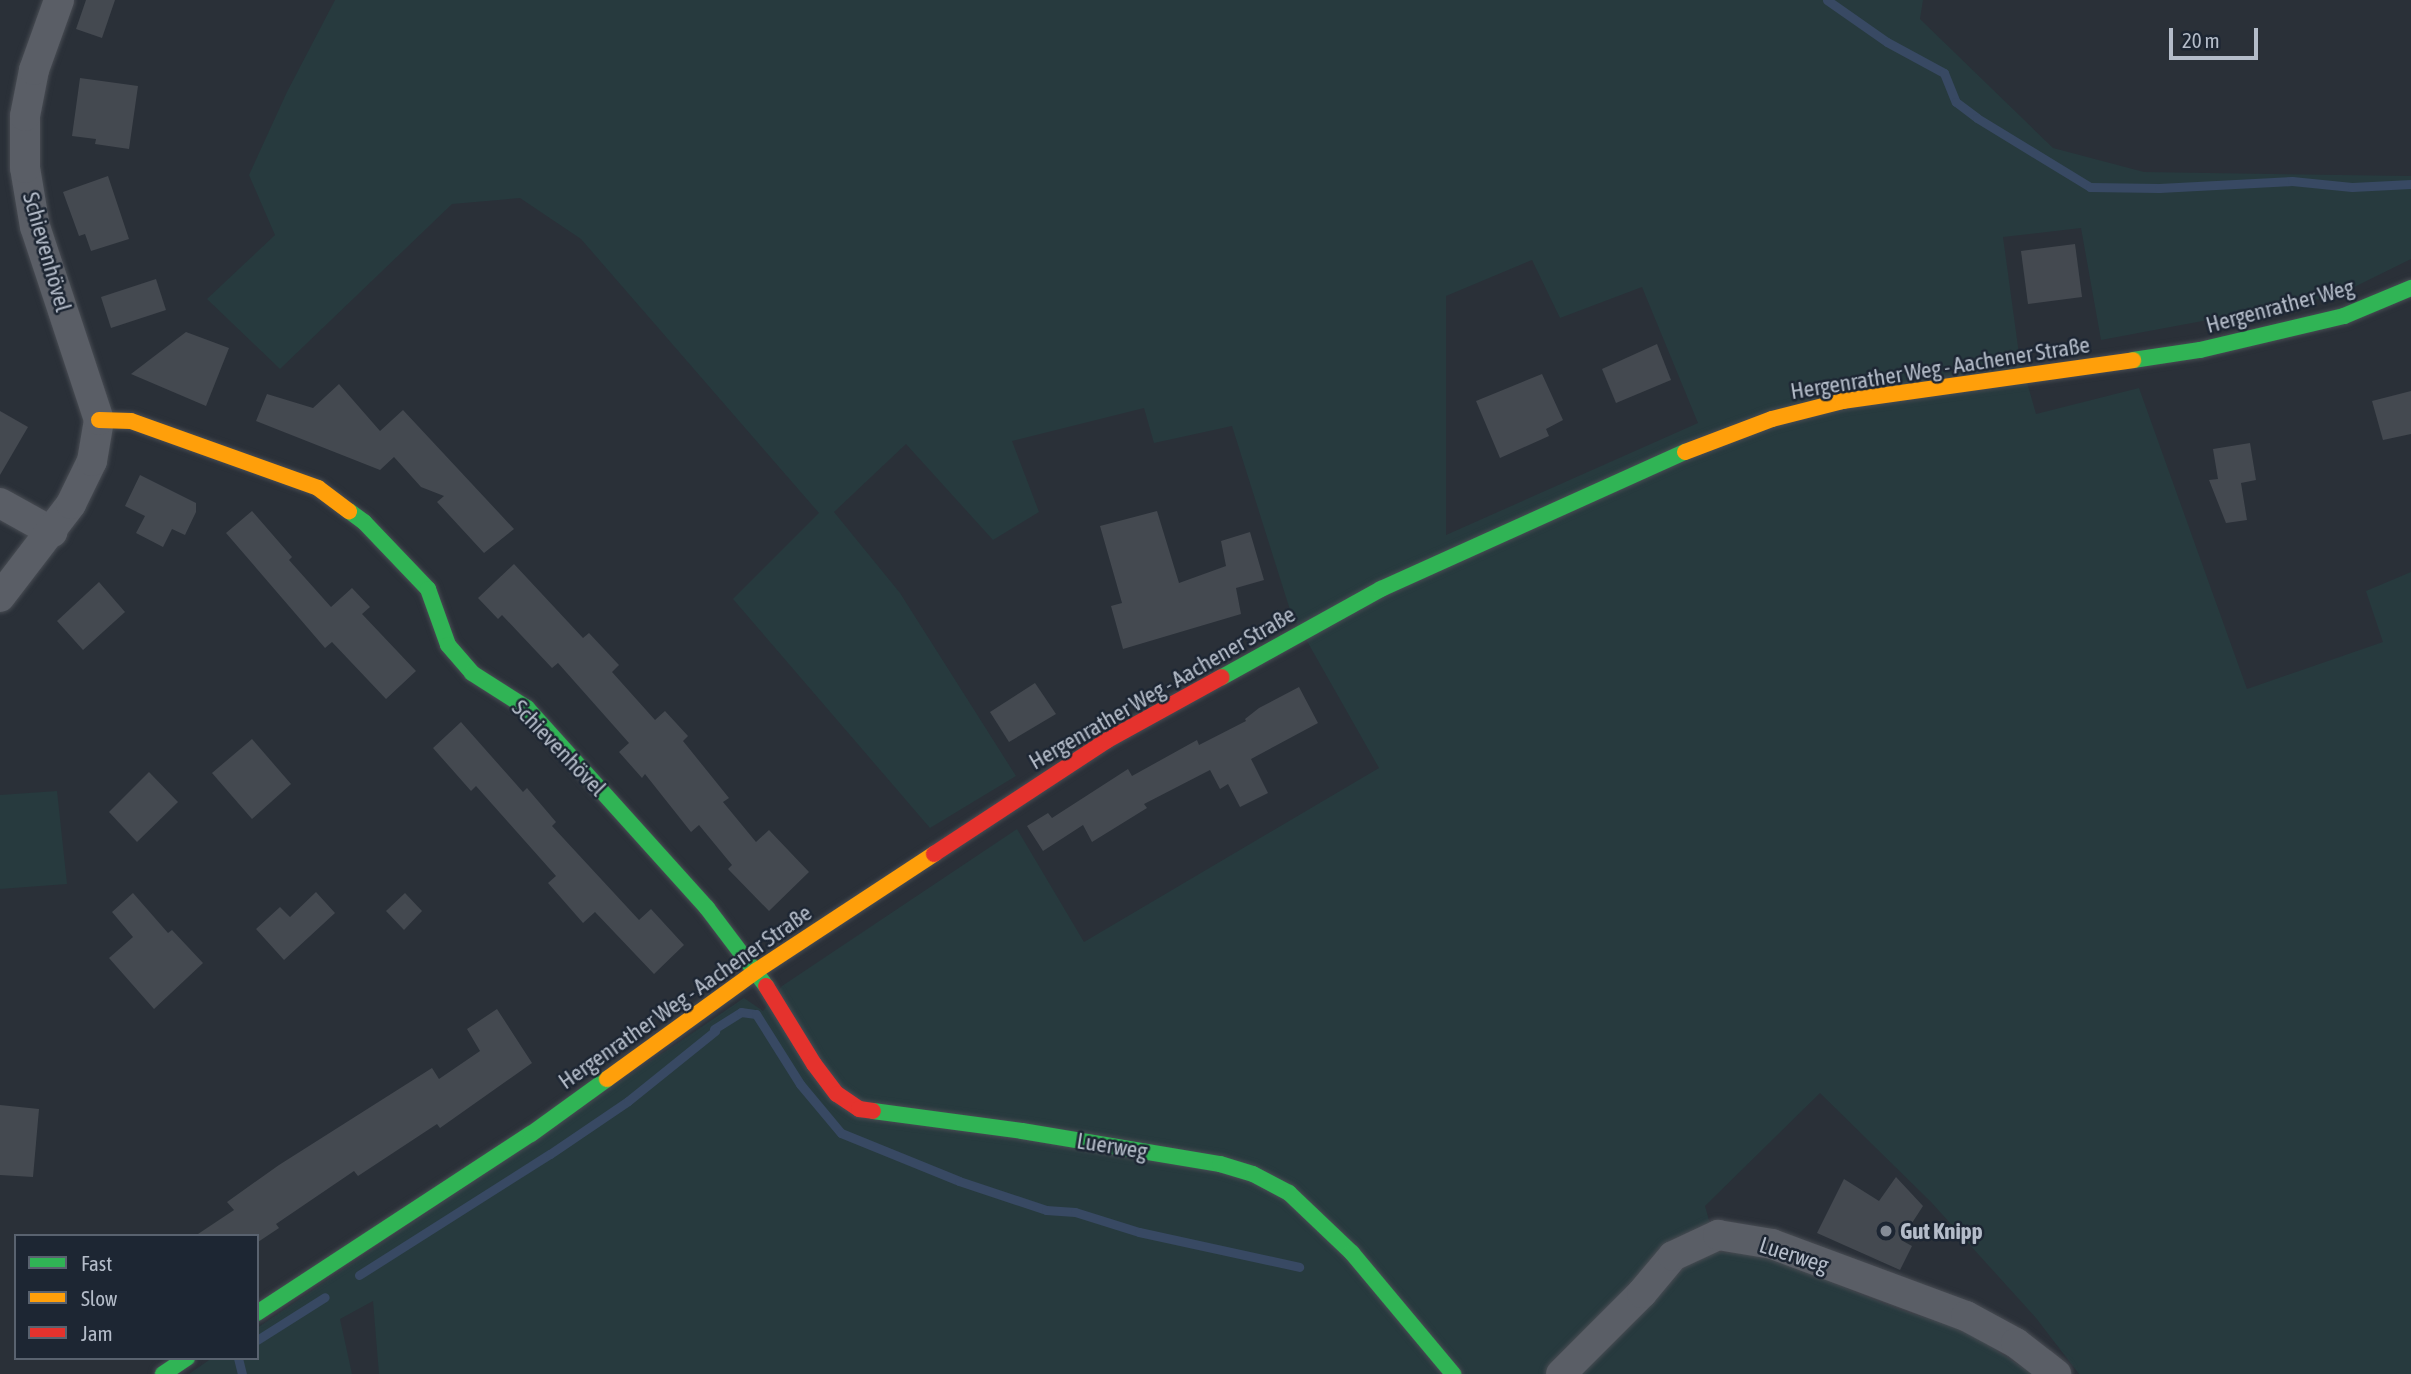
<!DOCTYPE html>
<html>
<head>
<meta charset="utf-8">
<style>
  body { margin:0 }
  #map { position:relative; width:2411px; height:1374px; overflow:hidden; background:#2a3038; font-family:"Asap Condensed",sans-serif }
  div>[style] { position:absolute }
  [style*='--x'] { left:calc(var(--x)*1px); top:calc(var(--y)*1px); width:calc(var(--w)*1px); rotate:calc(var(--a)*1deg) }
  .green>* { inset:0; background:#273a3e }
  .stream>* { height:9px; margin:-4.5px; padding:0 4.5px; transform-origin:4.5px; border-radius:4.5px; background:#384963 }
  .building>* { inset:0; background:#444950 }
  .roads { filter:drop-shadow(0 0 2px #484c53) drop-shadow(0 0 2px #484c53) }
  .street>* { height:30px; margin:-15px; padding:0 15px; transform-origin:15px; border-radius:15px; background:#5a5e66 }
  .fast>* { height:16px; margin:-8px; padding:0 8px; transform-origin:8px; border-radius:8px; background:#30b455 }
  .slow>* { height:16px; margin:-8px; padding:0 8px; transform-origin:8px; border-radius:8px; background:#ff9f0a }
  .jam>* { height:16px; margin:-8px; padding:0 8px; transform-origin:8px; border-radius:8px; background:#e5322d }
  .dots>* { width:19px; height:19px; translate:-50% -50%; box-sizing:border-box; border:4px solid #1d2633; border-radius:50% }
  span { translate:-50% -50%; white-space:nowrap; text-align:center; line-height:1.15; -webkit-text-stroke:5px #1d2633; paint-order:stroke }
  .street-label { font-size:23px; color:#b4bcc9 }
  .poi-label { font-size:23px; color:#b4bcc9; font-weight:700 }
  .left { translate:0 -50%; text-align:left }
  .legend { position:absolute; left:14px; top:1234px; width:245px; height:126px; box-sizing:border-box; background:#1d2633; border:2px solid #59626f; margin:0; padding:9px 12px; list-style:none; font-size:21px; color:#b4bcc9 }
  .legend li { display:flex; align-items:center; gap:14px; height:35px }
  .legend b { width:35px; border:2px solid #59626f }
  .scale { position:absolute; left:2169px; top:28px; width:89px; height:32px; box-sizing:border-box; border:4px solid #b4bcc9; border-top:0; padding-left:9px; font-size:21px; line-height:24px; white-space:nowrap; color:#b4bcc9; -webkit-text-stroke:5px #1d2633; paint-order:stroke }
</style>
</head>
<body>
<div id="map">
  <div class="green">
    <div style="clip-path:polygon(evenodd,335px 0,1923px 0,1920px 19px,2053px 148px,2144px 172px,2411px 176px,2411px 259px,2336px 296px,2101px 340px,2081px 228px,2003px 237px,2019px 354px,2036px 414px,2139px 388px,2247px 689px,2383px 642px,2366px 591px,2411px 572px,2411px 1374px,2079px 1374px,2036px 1318px,1931px 1202px,1820px 1093px,1705px 1206px,1718px 1252px,1761px 1254px,1895px 1308px,1966px 1331px,2033px 1374px,379px 1374px,373px 1301px,340px 1319px,352px 1374px,189px 1374px,212px 1358px,257px 1358px,257px 1328px,744px 998px,763px 1011px,782px 986px,1017px 829px,1084px 942px,1379px 768px,1291px 613px,1232px 426px,1154px 443px,1144px 408px,1012px 441px,1039px 512px,993px 540px,906px 444px,834px 512px,900px 593px,1016px 776px,930px 828px,733px 599px,819px 513px,581px 239px,520px 198px,452px 204px,280px 369px,207px 299px,275px 235px,249px 175px,287px 92px,335px 0,1532px 260px,1560px 318px,1642px 287px,1698px 423px,1446px 535px,1446px 296px,1532px 260px)"></div>
    <div style="clip-path:polygon(57px 791px,67px 884px,0 889px,0 795px)"></div>
  </div>
  <div class="stream">
    <div style="--x:1827;--y:0;--w:73;--a:35"></div>
    <div style="--x:1887;--y:42;--w:65;--a:28.5"></div>
    <div style="--x:1944;--y:73;--w:31;--a:68"></div>
    <div style="--x:1956;--y:102;--w:26;--a:37"></div>
    <div style="--x:1977;--y:118;--w:132;--a:31.4"></div>
    <div style="--x:2090;--y:187;--w:69;--a:0.8"></div>
    <div style="--x:2159;--y:188;--w:133;--a:-3"></div>
    <div style="--x:2292;--y:181;--w:60;--a:5.7"></div>
    <div style="--x:2352;--y:187;--w:59;--a:-2.9"></div>
    <div style="--x:714;--y:1029;--w:32;--a:-32"></div>
    <div style="--x:741;--y:1012;--w:15;--a:8"></div>
    <div style="--x:756;--y:1014;--w:83;--a:57.8"></div>
    <div style="--x:800;--y:1084;--w:64;--a:50.1"></div>
    <div style="--x:841;--y:1133;--w:127;--a:22.1"></div>
    <div style="--x:959;--y:1181;--w:92;--a:18.4"></div>
    <div style="--x:1046;--y:1210;--w:29;--a:4"></div>
    <div style="--x:1075;--y:1212;--w:67;--a:17.4"></div>
    <div style="--x:1139;--y:1232;--w:164;--a:12.3"></div>
    <div style="--x:359;--y:1275;--w:226;--a:-32.4"></div>
    <div style="--x:550;--y:1154;--w:94;--a:-34.2"></div>
    <div style="--x:628;--y:1101;--w:112;--a:-38.8"></div>
    <div style="--x:257;--y:1340;--w:80;--a:-32.3"></div>
    <div style="--x:238;--y:1358;--w:16;--a:76"></div>
  </div>
  <div class="building">
    <div style="clip-path:polygon(86px 0,115px 0,102px 38px,76px 29px)"></div>
    <div style="clip-path:polygon(80px 78px,138px 86px,129px 149px,95px 144px,96px 139px,72px 136px)"></div>
    <div style="clip-path:polygon(108px 176px,129px 239px,91px 251px,85px 234px,79px 236px,63px 192px)"></div>
    <div style="clip-path:polygon(2075px 244px,2082px 297px,2028px 304px,2021px 251px)"></div>
    <div style="clip-path:polygon(156px 279px,166px 310px,111px 328px,101px 297px)"></div>
    <div style="clip-path:polygon(186px 332px,229px 348px,206px 406px,131px 374px)"></div>
    <div style="clip-path:polygon(1657px 344px,1671px 380px,1616px 403px,1602px 369px)"></div>
    <div style="clip-path:polygon(1542px 374px,1563px 420px,1546px 429px,1549px 436px,1500px 458px,1476px 401px)"></div>
    <div style="clip-path:polygon(339px 384px,380px 431px,403px 410px,514px 529px,484px 553px,437px 502px,444px 496px,421px 487px,394px 457px,380px 470px,256px 421px,267px 394px,313px 408px)"></div>
    <div style="clip-path:polygon(2411px 391px,2411px 434px,2383px 440px,2372px 401px)"></div>
    <div style="clip-path:polygon(0 411px,28px 427px,0 475px)"></div>
    <div style="clip-path:polygon(2250px 443px,2256px 480px,2241px 483px,2247px 520px,2226px 523px,2209px 480px,2218px 479px,2213px 449px)"></div>
    <div style="clip-path:polygon(140px 475px,196px 503px,196px 512px,185px 535px,172px 529px,163px 547px,136px 533px,145px 516px,125px 506px)"></div>
    <div style="clip-path:polygon(252px 511px,292px 557px,289px 560px,331px 607px,352px 588px,370px 607px,362px 614px,416px 671px,386px 699px,332px 642px,325px 648px,226px 533px)"></div>
    <div style="clip-path:polygon(1157px 511px,1179px 583px,1226px 566px,1221px 541px,1250px 532px,1264px 580px,1236px 588px,1241px 614px,1123px 649px,1111px 606px,1122px 603px,1100px 526px)"></div>
    <div style="clip-path:polygon(514px 564px,583px 638px,589px 633px,619px 665px,612px 672px,655px 720px,665px 711px,688px 736px,683px 741px,729px 798px,723px 802px,756px 842px,769px 830px,809px 872px,769px 911px,728px 869px,732px 865px,699px 825px,691px 832px,645px 774px,642px 778px,619px 752px,629px 743px,558px 663px,552px 668px,502px 615px,498px 619px,478px 598px)"></div>
    <div style="clip-path:polygon(99px 582px,125px 612px,83px 650px,57px 621px)"></div>
    <div style="clip-path:polygon(1035px 683px,1056px 714px,1009px 742px,990px 712px)"></div>
    <div style="clip-path:polygon(1299px 687px,1318px 723px,1251px 759px,1268px 793px,1240px 807px,1228px 784px,1220px 789px,1210px 770px,1144px 804px,1147px 808px,1092px 842px,1083px 825px,1043px 851px,1027px 826px,1048px 813px,1052px 818px,1128px 769px,1132px 776px,1197px 740px,1199px 745px,1246px 721px,1245px 719px,1259px 708px)"></div>
    <div style="clip-path:polygon(461px 722px,523px 792px,527px 788px,556px 822px,552px 826px,639px 920px,651px 909px,684px 945px,654px 974px,595px 912px,583px 923px,548px 883px,556px 876px,476px 786px,471px 791px,433px 748px)"></div>
    <div style="clip-path:polygon(252px 739px,291px 784px,252px 819px,212px 773px)"></div>
    <div style="clip-path:polygon(149px 772px,178px 802px,137px 842px,109px 812px)"></div>
    <div style="clip-path:polygon(316px 892px,335px 913px,284px 960px,256px 929px,280px 907px,290px 917px)"></div>
    <div style="clip-path:polygon(133px 893px,168px 933px,172px 930px,203px 963px,154px 1009px,109px 958px,133px 937px,112px 912px)"></div>
    <div style="clip-path:polygon(405px 893px,422px 911px,404px 930px,386px 911px)"></div>
    <div style="clip-path:polygon(497px 1009px,532px 1063px,440px 1128px,437px 1124px,358px 1176px,354px 1171px,276px 1224px,279px 1228px,258px 1242px,257px 1236px,195px 1236px,234px 1210px,227px 1202px,279px 1165px,432px 1068px,439px 1079px,480px 1051px,467px 1029px)"></div>
    <div style="clip-path:polygon(0 1105px,39px 1109px,33px 1177px,0 1175px)"></div>
    <div style="clip-path:polygon(1896px 1177px,1923px 1206px,1901px 1240px,1912px 1246px,1900px 1270px,1817px 1233px,1844px 1179px,1879px 1201px)"></div>
  </div>
  <div class="roads">
    <div class="street">
      <div style="--x:0;--y:503;--w:60;--a:29.1"></div>
      <div style="--x:0;--y:597;--w:117;--a:-52.6"></div>
      <div style="--x:71;--y:504;--w:48;--a:-64"></div>
      <div style="--x:92;--y:461;--w:42;--a:-80.3"></div>
      <div style="--x:99;--y:420;--w:203;--a:-108.3"></div>
      <div style="--x:35;--y:227;--w:60;--a:-99.6"></div>
      <div style="--x:25;--y:168;--w:52;--a:-90"></div>
      <div style="--x:25;--y:116;--w:47;--a:-78.9"></div>
      <div style="--x:34;--y:70;--w:74;--a:-70.3"></div>
      <div style="--x:1561;--y:1374;--w:115;--a:-45"></div>
      <div style="--x:1642;--y:1293;--w:48;--a:-50"></div>
      <div style="--x:1673;--y:1256;--w:50;--a:-25"></div>
      <div style="--x:1718;--y:1235;--w:55;--a:9.5"></div>
      <div style="--x:1772;--y:1244;--w:207;--a:20.4"></div>
      <div style="--x:1966;--y:1316;--w:57;--a:28.4"></div>
      <div style="--x:2016;--y:1343;--w:51;--a:37.8"></div>
    </div>
    <div class="fast">
      <div style="--x:2133;--y:360;--w:68;--a:-8.5"></div>
      <div style="--x:2200;--y:350;--w:148;--a:-13.3"></div>
      <div style="--x:2344;--y:316;--w:73;--a:-22.7"></div>
      <div style="--x:349;--y:511;--w:19;--a:36"></div>
      <div style="--x:364;--y:522;--w:93;--a:46.3"></div>
      <div style="--x:428;--y:589;--w:59;--a:70.3"></div>
      <div style="--x:448;--y:645;--w:37;--a:49"></div>
      <div style="--x:472;--y:673;--w:65;--a:32.5"></div>
      <div style="--x:527;--y:708;--w:269;--a:48"></div>
      <div style="--x:707;--y:908;--w:98;--a:52.9"></div>
      <div style="--x:1222;--y:677;--w:182;--a:-29"></div>
      <div style="--x:1381;--y:589;--w:333;--a:-24.3"></div>
      <div style="--x:873;--y:1111;--w:150;--a:7.6"></div>
      <div style="--x:1022;--y:1131;--w:201;--a:9.5"></div>
      <div style="--x:1220;--y:1164;--w:34;--a:17"></div>
      <div style="--x:1253;--y:1174;--w:41;--a:27.8"></div>
      <div style="--x:1289;--y:1193;--w:87;--a:43.6"></div>
      <div style="--x:1352;--y:1253;--w:158;--a:50.1"></div>
      <div style="--x:257;--y:1313;--w:327;--a:-33.2"></div>
      <div style="--x:531;--y:1134;--w:94;--a:-35.9"></div>
      <div style="--x:163;--y:1374;--w:29;--a:-34"></div>
    </div>
    <div class="slow">
      <div style="--x:99;--y:420;--w:32;--a:2"></div>
      <div style="--x:131;--y:421;--w:199;--a:19.7"></div>
      <div style="--x:318;--y:488;--w:39;--a:37"></div>
      <div style="--x:1685;--y:452;--w:93;--a:-20.8"></div>
      <div style="--x:1772;--y:419;--w:73;--a:-14.2"></div>
      <div style="--x:1843;--y:401;--w:293;--a:-8"></div>
      <div style="--x:607;--y:1079;--w:184;--a:-35.9"></div>
      <div style="--x:756;--y:971;--w:213;--a:-33.3"></div>
    </div>
    <div class="jam">
      <div style="--x:934;--y:854;--w:206;--a:-33.3"></div>
      <div style="--x:1106;--y:741;--w:132;--a:-28.9"></div>
      <div style="--x:766;--y:986;--w:92;--a:58.4"></div>
      <div style="--x:814;--y:1064;--w:38;--a:53"></div>
      <div style="--x:837;--y:1094;--w:27;--a:34"></div>
      <div style="--x:859;--y:1109;--w:14;--a:8"></div>
    </div>
  </div>
  <div class="dots">
    <div style="left:1886px;top:1231px;background:#848b96"></div>
  </div>
  <div class="street-label">
    <span style="left:47px;top:252px;rotate:74deg">Schievenhövel</span>
    <span style="left:2280px;top:306px;rotate:-15deg">Hergenrather Weg</span>
    <span style="left:1940px;top:368px;rotate:-9deg">Hergenrather Weg - Aachener Straße</span>
    <span style="left:1162px;top:688px;rotate:-30deg">Hergenrather Weg - Aachener Straße</span>
    <span style="left:559px;top:748px;rotate:46deg">Schievenhövel</span>
    <span style="left:685px;top:997px;rotate:-35deg">Hergenrather Weg - Aachener Straße</span>
    <span style="left:1112px;top:1146px;rotate:9deg">Luerweg</span>
    <span style="left:1794px;top:1255px;rotate:18deg">Luerweg</span>
  </div>
  <div class="poi-label">
    <span class="left" style="left:1900px;top:1231px">Gut Knipp</span>
  </div>
  <ul class="legend">
  <li><b style="height:9px;background:#30b455"></b>Fast</li>
  <li><b style="height:9px;background:#ff9f0a"></b>Slow</li>
  <li><b style="height:9px;background:#e5322d"></b>Jam</li>
  </ul>
  <div class="scale">20 m</div>
</div>
</body>
</html>
